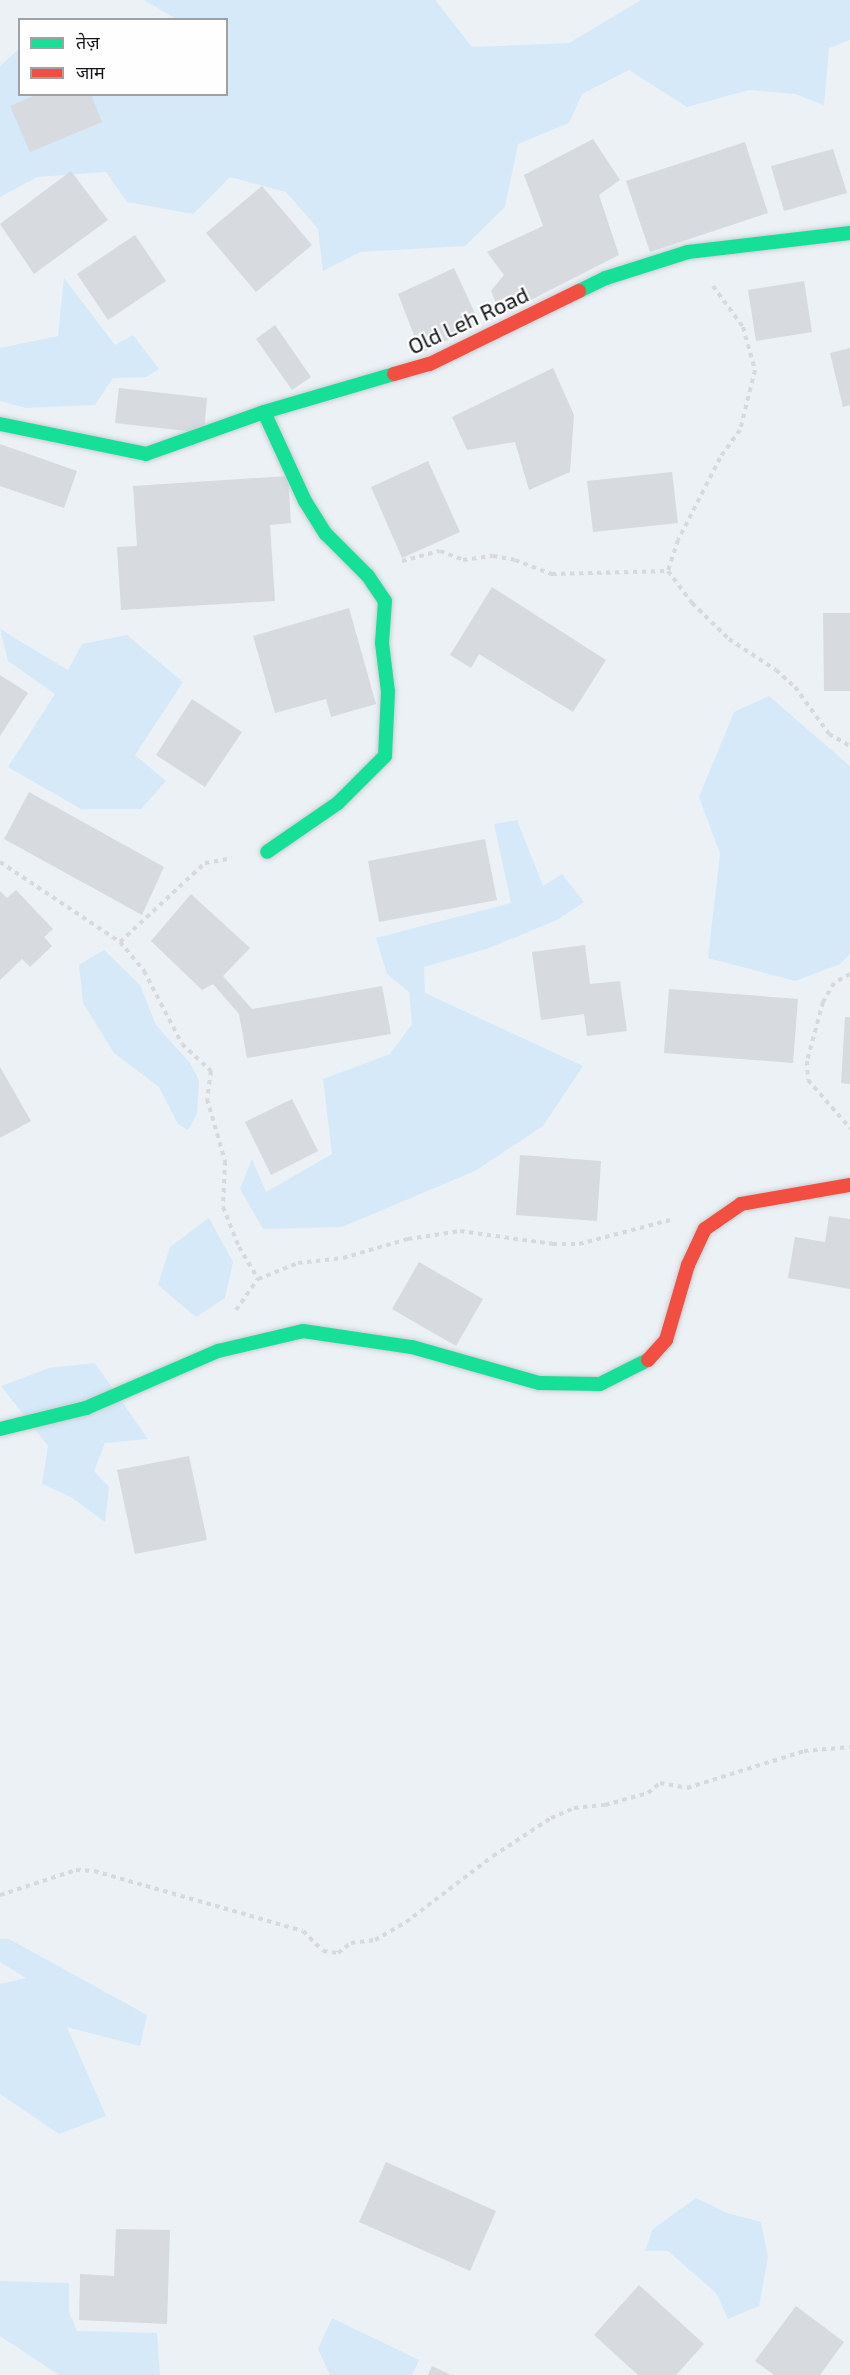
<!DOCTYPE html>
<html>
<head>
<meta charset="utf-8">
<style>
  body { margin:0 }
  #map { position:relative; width:850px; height:2375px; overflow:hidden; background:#ecf1f6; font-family:"Exo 2","Noto Sans Devanagari",sans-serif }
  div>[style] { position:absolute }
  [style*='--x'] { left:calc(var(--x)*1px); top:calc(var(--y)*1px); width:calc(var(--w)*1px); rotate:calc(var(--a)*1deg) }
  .green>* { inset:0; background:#d5e9f9 }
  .building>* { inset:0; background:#d7dade }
  .path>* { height:4px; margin-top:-2px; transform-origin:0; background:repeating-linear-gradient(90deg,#d8d9db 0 4.5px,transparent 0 9px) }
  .roads { filter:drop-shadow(0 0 2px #caced1) drop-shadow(0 0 2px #caced1) }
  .fast>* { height:14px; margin:-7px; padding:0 7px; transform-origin:7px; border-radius:7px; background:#16e098 }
  .jam>* { height:14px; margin:-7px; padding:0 7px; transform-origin:7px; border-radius:7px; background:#f24e42 }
  span { translate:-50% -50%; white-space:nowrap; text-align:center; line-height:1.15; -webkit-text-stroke:4.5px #fefefe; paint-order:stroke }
  .street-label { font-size:22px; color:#121517 }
  .legend { position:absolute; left:18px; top:18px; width:210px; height:78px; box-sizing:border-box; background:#fefefe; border:2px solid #a0a1a2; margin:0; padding:8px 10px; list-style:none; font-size:18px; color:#121517 }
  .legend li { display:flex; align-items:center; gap:12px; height:30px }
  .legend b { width:30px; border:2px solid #a0a1a2 }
</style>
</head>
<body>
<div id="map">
  <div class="green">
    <div style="clip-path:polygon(144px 0,435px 0,472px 47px,569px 43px,641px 0,850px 0,850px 40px,829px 48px,824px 105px,795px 94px,749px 90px,687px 107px,629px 70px,582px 94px,569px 123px,518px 144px,505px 207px,465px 246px,360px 252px,323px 271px,318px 229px,286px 192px,230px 177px,193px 214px,127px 202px,106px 172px,37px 177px,0 197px,0 66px,19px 49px,20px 94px,226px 94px,226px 20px,176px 19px)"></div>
    <div style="clip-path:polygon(64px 278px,115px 345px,133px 335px,159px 369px,146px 377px,113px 378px,95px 405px,25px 408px,0 401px,0 348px,58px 336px)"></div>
    <div style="clip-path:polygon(0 629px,68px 670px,82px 644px,127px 635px,183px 682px,135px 755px,166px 781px,141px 809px,81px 809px,8px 767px,55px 694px,8px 661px)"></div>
    <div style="clip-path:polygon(769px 696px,850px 766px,850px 954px,840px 964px,795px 981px,708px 958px,720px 854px,699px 797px,734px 712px)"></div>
    <div style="clip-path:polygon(517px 820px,543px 886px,562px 874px,584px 902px,557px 920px,489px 948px,424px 967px,425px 993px,583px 1066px,543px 1126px,475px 1171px,342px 1227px,263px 1229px,240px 1189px,252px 1159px,266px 1192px,332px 1154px,323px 1079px,390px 1054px,412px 1024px,409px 992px,387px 974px,376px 938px,511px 903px,494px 824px)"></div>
    <div style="clip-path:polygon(104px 950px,140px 985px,156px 1025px,190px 1063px,199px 1080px,197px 1114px,188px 1130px,178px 1124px,159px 1087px,114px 1053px,83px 1003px,79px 965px)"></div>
    <div style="clip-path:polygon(209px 1218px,233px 1262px,225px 1298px,196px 1317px,158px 1285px,170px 1247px)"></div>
    <div style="clip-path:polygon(95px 1363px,148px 1439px,105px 1443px,94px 1471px,109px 1487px,105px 1522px,71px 1497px,42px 1484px,48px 1446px,1px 1386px,49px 1368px)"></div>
    <div style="clip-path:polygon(0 1939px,9px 1939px,147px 2015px,140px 2046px,67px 2027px,106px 2116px,59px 2134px,0 2094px,0 1984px,26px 1978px,0 1962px)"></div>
    <div style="clip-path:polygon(696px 2198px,727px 2213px,761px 2222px,768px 2257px,759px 2306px,728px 2319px,716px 2293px,668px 2251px,645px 2251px,653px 2229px)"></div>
    <div style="clip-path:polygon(0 2281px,69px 2283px,69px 2312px,77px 2331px,157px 2333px,160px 2375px,59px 2375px,0 2336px)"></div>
    <div style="clip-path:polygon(332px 2318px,419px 2360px,412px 2375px,330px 2375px,318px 2349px)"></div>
  </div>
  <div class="building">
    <div style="clip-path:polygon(38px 94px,91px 94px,102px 122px,30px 152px,10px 106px)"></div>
    <div style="clip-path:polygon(593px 139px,620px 180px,599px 195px,619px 255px,501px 315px,491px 291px,504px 275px,487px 252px,543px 226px,524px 175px)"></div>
    <div style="clip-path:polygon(745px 142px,768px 213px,650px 252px,626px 181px)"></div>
    <div style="clip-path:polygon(833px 149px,847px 193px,784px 211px,771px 166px)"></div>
    <div style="clip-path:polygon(71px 171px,108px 220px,34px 274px,0 224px)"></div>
    <div style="clip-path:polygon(262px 186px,312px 245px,256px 292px,206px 233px)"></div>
    <div style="clip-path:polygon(135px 235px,166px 281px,108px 320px,77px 274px)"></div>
    <div style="clip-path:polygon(454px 268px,480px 324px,421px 353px,398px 294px)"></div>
    <div style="clip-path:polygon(804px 281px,812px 332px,756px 341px,748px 290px)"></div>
    <div style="clip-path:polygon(275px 325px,311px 377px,292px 390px,256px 339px)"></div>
    <div style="clip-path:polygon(850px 348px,850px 405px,843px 407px,830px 353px)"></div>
    <div style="clip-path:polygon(553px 368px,574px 415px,570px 472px,529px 490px,515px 442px,467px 450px,452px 417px)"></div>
    <div style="clip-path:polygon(119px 388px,207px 398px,204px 433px,115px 423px)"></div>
    <div style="clip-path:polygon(0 444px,77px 471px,64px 508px,0 486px)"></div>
    <div style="clip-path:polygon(428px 461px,460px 532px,402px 558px,371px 487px)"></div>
    <div style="clip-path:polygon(672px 472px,678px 523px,593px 532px,587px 481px)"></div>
    <div style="clip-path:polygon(288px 476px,291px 523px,270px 525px,275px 601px,121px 610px,117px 547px,137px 546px,133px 486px)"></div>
    <div style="clip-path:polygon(492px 587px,606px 660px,573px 712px,479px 654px,471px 668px,450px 655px)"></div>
    <div style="clip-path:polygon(349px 608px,376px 704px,331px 717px,326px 699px,275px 713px,253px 636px)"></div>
    <div style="clip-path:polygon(823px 613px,850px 613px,850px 691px,824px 691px)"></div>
    <div style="clip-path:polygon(0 675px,28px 693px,0 736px)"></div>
    <div style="clip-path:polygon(192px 699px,242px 732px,205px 787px,156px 755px)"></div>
    <div style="clip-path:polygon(29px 792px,164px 867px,142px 915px,4px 839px)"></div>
    <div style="clip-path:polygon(485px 839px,497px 900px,379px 922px,368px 861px)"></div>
    <div style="clip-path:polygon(16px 890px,53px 929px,44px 937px,52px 946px,30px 967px,22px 959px,0 980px,0 891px,7px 898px)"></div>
    <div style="clip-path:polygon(191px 894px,250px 948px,223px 976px,252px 1009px,382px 986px,391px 1034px,247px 1058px,239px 1014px,213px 984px,202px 990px,151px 941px)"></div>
    <div style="clip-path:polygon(585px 945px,590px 984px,620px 981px,627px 1031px,587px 1036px,584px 1014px,541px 1020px,532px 952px)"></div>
    <div style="clip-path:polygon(669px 989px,798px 999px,793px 1063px,664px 1053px)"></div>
    <div style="clip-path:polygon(845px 1017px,850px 1017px,850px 1084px,841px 1083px)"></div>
    <div style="clip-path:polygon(0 1067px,31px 1121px,0 1138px)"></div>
    <div style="clip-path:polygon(292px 1099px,318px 1151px,271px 1175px,245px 1122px)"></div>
    <div style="clip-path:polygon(520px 1155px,601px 1161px,597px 1221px,516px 1215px)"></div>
    <div style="clip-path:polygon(829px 1216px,850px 1219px,850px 1289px,788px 1278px,795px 1237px,825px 1242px)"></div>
    <div style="clip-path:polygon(419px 1262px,483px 1299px,456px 1346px,392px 1309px)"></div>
    <div style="clip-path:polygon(189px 1456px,207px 1540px,135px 1554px,117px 1470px)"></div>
    <div style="clip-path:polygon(386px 2162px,496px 2211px,470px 2271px,359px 2222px)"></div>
    <div style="clip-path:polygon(116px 2229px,170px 2230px,167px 2324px,79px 2320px,80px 2274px,114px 2276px)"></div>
    <div style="clip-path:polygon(639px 2285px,704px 2344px,676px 2375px,638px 2375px,594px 2335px)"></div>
    <div style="clip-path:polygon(796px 2306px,844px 2342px,820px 2375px,774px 2375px,755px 2361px)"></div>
    <div style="clip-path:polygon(432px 2366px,451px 2375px,428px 2375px)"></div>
  </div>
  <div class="path">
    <div style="--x:713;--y:286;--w:51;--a:53.8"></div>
    <div style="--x:743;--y:327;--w:45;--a:74.4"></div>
    <div style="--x:755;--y:370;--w:62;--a:104"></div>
    <div style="--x:740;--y:430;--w:34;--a:126"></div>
    <div style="--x:720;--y:458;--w:92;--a:117.1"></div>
    <div style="--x:678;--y:540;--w:33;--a:108"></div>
    <div style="--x:668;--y:571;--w:40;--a:53"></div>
    <div style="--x:692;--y:603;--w:52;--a:44.2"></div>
    <div style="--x:729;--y:639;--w:56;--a:33.4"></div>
    <div style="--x:776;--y:670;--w:25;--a:42"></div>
    <div style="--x:795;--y:687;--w:58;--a:54.1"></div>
    <div style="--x:829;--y:734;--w:24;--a:30"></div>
    <div style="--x:402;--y:561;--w:39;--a:-15"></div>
    <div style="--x:440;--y:551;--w:25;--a:21"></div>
    <div style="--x:463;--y:560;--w:30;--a:-8"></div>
    <div style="--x:493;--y:556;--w:22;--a:10"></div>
    <div style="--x:515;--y:560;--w:40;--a:21"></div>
    <div style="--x:552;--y:574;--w:116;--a:-1.5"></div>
    <div style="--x:0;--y:862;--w:144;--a:33.7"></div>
    <div style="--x:120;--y:942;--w:38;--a:50"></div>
    <div style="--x:144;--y:971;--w:82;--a:62.5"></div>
    <div style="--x:182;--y:1044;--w:40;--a:43"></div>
    <div style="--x:211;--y:1071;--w:28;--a:98"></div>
    <div style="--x:207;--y:1099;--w:65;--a:73.8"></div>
    <div style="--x:225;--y:1161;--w:46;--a:92.5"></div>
    <div style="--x:223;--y:1207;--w:43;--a:68.2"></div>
    <div style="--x:239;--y:1247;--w:37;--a:59"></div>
    <div style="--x:120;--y:942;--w:116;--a:-42.9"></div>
    <div style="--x:205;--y:863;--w:27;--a:-10"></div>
    <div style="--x:850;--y:974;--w:18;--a:151"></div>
    <div style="--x:834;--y:983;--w:22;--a:120"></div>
    <div style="--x:823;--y:1002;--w:61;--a:105.2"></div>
    <div style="--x:807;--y:1061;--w:19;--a:87"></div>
    <div style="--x:808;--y:1080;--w:64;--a:48.8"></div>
    <div style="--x:236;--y:1310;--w:38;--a:-55"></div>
    <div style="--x:258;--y:1279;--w:43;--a:-21.8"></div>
    <div style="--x:298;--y:1263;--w:45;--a:-6.3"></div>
    <div style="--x:343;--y:1258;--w:68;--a:-16.3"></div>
    <div style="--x:408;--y:1239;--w:53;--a:-8.7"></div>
    <div style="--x:460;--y:1231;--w:94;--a:8"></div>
    <div style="--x:553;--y:1244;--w:26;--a:0"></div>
    <div style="--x:579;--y:1244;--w:94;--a:-14.8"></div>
    <div style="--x:0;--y:1895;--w:80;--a:-18.2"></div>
    <div style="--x:76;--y:1870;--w:18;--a:3"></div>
    <div style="--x:94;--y:1871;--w:217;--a:16"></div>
    <div style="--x:303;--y:1931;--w:28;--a:45"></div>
    <div style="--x:323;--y:1951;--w:15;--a:8"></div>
    <div style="--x:338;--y:1953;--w:16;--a:-38"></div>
    <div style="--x:351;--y:1943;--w:24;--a:-7"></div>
    <div style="--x:375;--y:1940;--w:36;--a:-30"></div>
    <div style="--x:406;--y:1922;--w:109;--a:-37.2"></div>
    <div style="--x:493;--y:1856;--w:69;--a:-33.2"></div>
    <div style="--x:551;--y:1818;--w:25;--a:-23"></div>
    <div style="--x:574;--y:1808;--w:31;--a:-6"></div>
    <div style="--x:605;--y:1805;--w:45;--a:-15.6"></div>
    <div style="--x:648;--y:1793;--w:16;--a:-40"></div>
    <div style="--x:660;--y:1783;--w:27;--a:10"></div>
    <div style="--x:687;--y:1788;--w:123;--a:-17.5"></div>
    <div style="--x:804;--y:1751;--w:46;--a:-5"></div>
  </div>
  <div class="roads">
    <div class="fast">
      <div style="--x:579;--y:291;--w:30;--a:-26"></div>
      <div style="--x:606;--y:278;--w:86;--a:-17.6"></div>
      <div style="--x:688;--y:252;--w:163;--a:-6.7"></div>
      <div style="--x:264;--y:412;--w:98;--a:65.3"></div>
      <div style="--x:305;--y:501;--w:39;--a:58"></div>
      <div style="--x:326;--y:534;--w:59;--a:45"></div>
      <div style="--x:368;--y:576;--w:30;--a:56"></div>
      <div style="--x:385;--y:601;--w:42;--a:94.1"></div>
      <div style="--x:382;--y:643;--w:49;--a:83"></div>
      <div style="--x:388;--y:692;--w:64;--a:92.7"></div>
      <div style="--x:385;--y:756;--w:66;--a:135"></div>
      <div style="--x:338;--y:803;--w:86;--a:145.4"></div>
      <div style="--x:0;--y:424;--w:149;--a:11.6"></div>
      <div style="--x:146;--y:454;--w:125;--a:-19.6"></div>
      <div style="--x:264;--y:412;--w:135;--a:-16.3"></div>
      <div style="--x:0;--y:1429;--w:89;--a:-13.7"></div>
      <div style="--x:86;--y:1408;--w:144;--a:-23.4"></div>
      <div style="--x:218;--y:1351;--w:87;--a:-13.2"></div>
      <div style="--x:303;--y:1331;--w:110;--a:8.4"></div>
      <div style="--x:412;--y:1347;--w:132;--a:15.8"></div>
      <div style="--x:539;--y:1383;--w:61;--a:0.9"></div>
      <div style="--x:600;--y:1384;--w:54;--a:-26.6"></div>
    </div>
    <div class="jam">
      <div style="--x:394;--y:374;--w:37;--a:-16"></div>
      <div style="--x:430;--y:364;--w:166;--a:-26.1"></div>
      <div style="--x:648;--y:1360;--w:27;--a:-48"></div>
      <div style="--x:666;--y:1340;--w:78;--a:-73.7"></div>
      <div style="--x:688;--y:1265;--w:40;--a:-65"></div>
      <div style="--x:705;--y:1229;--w:44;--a:-34.8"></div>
      <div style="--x:741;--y:1204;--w:111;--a:-9.9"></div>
    </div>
  </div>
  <div class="street-label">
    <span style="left:468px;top:320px;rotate:-25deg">Old Leh Road</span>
  </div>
  <ul class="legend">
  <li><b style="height:8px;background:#16e098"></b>तेज़</li>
  <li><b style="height:8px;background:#f24e42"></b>जाम</li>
  </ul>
</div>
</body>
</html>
